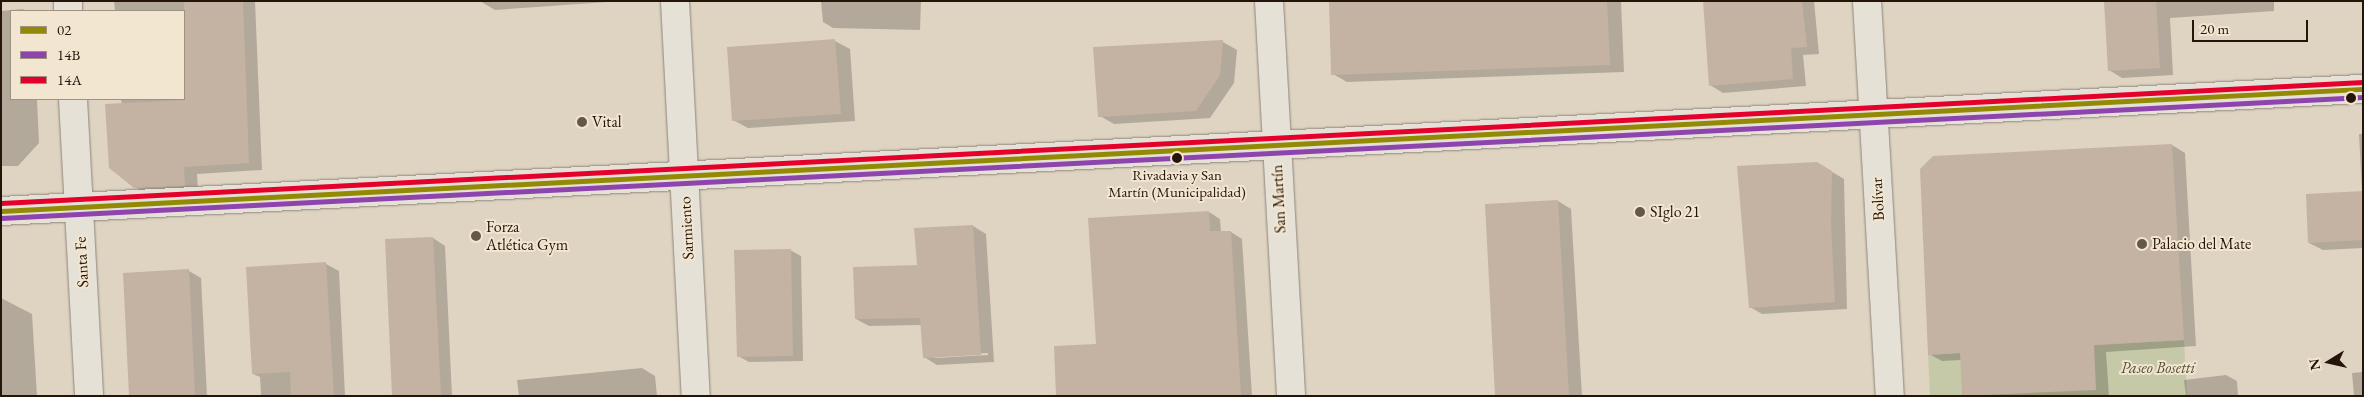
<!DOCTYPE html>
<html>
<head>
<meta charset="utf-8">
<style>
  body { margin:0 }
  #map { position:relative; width:2364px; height:397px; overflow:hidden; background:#dfd4c2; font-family:"EB Garamond",serif }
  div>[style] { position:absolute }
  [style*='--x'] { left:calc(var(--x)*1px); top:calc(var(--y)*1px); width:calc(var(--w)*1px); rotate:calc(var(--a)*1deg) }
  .green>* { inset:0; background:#c6c9a8 }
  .shadow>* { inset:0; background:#0003 }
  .building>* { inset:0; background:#c4b3a3 }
  .roads { filter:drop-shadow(0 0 1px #8e857a) drop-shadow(0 0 1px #8e857a) }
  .minor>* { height:28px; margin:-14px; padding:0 14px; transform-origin:14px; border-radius:14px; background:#e6e1d7 }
  .bus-1>* { height:5px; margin:-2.5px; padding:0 2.5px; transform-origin:2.5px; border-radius:2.5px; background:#928a05 }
  .bus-2>* { height:5px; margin:-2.5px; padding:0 2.5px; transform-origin:2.5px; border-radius:2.5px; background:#8e44ad }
  .bus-3>* { height:5px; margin:-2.5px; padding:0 2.5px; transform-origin:2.5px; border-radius:2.5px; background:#e4002b }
  .dots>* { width:14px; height:14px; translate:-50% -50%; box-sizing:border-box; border:2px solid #f2e6d0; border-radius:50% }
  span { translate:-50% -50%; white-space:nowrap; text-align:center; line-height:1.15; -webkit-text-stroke:4px #f2e6d0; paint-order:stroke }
  .bus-label { font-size:15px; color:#24140a }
  .poi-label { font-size:16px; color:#24140a }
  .left { translate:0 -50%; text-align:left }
  .street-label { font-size:16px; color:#24140a }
  .park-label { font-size:16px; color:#55503a; font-style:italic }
  .frame { position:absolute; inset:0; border:2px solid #24140a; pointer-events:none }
  .legend { position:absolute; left:10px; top:10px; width:175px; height:90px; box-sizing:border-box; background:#f2e6d0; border:1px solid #a09281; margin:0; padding:6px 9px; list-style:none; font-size:15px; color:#24140a }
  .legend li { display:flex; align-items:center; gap:10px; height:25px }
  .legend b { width:25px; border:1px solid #a09281 }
  .north { position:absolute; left:2304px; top:337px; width:50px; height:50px; -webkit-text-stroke:4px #f2e6d0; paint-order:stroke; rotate:260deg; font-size:14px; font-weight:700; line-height:20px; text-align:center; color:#24140a }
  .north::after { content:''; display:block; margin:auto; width:18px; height:22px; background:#24140a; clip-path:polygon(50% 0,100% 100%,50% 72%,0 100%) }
  .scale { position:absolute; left:2192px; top:20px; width:116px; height:22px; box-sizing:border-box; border:2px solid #24140a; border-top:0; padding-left:6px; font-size:15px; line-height:18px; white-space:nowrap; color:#24140a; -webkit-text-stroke:4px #f2e6d0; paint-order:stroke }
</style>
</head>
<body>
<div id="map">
  <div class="green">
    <div style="clip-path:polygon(2184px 340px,2187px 396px,1930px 396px,1928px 355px)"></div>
  </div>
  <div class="shadow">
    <div style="clip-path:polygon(114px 1px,255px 1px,262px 170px,197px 174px,198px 193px,149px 196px,135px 187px,121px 99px,184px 99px,184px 11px,115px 11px)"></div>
    <div style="clip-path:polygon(480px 1px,622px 1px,495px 10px)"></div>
    <div style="clip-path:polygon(821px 1px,921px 1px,920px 30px,833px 28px,823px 22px)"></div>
    <div style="clip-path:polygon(1330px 1px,1621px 1px,1624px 72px,1347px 82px,1333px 74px)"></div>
    <div style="clip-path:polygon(1704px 1px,1814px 1px,1819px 54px,1803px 55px,1806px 86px,1723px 93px,1710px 85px)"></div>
    <div style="clip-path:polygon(2105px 1px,2274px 1px,2274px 11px,2170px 18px,2173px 75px,2122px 78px,2109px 70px)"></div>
    <div style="clip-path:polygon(23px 9px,26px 11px,11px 11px,11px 99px,37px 99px,39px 143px,18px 166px,1px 166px,1px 11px)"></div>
    <div style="clip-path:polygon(835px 41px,850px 49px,855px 121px,748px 128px,733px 120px)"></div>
    <div style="clip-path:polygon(1223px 42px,1237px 50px,1234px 83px,1210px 118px,1114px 124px,1100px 116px)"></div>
    <div style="clip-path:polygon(2359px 134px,2363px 134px,2363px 248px,2323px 250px,2309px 243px,2362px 192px)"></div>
    <div style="clip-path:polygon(2172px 145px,2185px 153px,2196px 346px,2106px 352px,2109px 396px,1963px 396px,1961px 360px,1942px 361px,1929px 354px)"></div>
    <div style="clip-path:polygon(1817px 163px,1844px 179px,1847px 309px,1762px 314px,1750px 307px)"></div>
    <div style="clip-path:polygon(1558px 201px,1571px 209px,1582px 396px,1496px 396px)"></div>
    <div style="clip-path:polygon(1209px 212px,1220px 219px,1221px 232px,1231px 232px,1242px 239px,1252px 396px,1058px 396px)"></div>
    <div style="clip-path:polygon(evenodd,973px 226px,986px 234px,994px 362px,937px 365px,924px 357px,922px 325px,869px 326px,856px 319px,973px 226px,988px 353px,988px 355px,935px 358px,935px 356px,988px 353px)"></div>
    <div style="clip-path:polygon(433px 238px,445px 246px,452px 396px,393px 396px)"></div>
    <div style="clip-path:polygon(790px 250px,801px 256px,803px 361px,749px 362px,738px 356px)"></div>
    <div style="clip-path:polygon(326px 264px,339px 271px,345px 396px,261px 396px,260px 377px,253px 374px)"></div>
    <div style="clip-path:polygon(189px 271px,201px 278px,207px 396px,130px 396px)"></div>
    <div style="clip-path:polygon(1px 298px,32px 314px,37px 396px,1px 396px)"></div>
    <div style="clip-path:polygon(642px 368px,655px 376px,657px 396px,519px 396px,517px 380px)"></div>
    <div style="clip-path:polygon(2363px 372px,2363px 396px,2354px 396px,2352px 373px)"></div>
    <div style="clip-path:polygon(2226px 375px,2237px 381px,2238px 396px,2186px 396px,2184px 380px)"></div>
  </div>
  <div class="building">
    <div style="clip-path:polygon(184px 1px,243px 1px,249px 163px,184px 167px,185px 186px,134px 188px,109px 168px,105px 104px,184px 100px)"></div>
    <div style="clip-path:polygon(1329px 1px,1607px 1px,1610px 65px,1331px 75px)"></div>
    <div style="clip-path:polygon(1703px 1px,1802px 1px,1807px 47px,1791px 48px,1793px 79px,1709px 86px)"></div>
    <div style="clip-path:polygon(2104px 1px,2156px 1px,2160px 68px,2108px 71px)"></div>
    <div style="clip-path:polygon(835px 39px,841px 114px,732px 121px,727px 47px)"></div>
    <div style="clip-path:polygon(1223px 40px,1220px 75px,1196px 111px,1098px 117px,1093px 47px)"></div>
    <div style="clip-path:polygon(2172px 144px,2184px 340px,2094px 345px,2096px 390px,1962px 396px,1960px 353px,1928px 355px,1920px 169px,1933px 156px)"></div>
    <div style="clip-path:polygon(1817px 162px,1832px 171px,1831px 224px,1835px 302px,1749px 308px,1737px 166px)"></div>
    <div style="clip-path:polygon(2363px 191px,2363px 240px,2308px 243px,2306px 194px)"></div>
    <div style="clip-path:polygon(1558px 200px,1569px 396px,1495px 396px,1485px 204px)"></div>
    <div style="clip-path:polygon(1209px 211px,1210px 231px,1231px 231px,1241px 396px,1056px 396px,1054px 346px,1096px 344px,1088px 218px)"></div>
    <div style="clip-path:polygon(973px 225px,981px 355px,923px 358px,920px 318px,855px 319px,853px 267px,917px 265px,914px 228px)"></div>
    <div style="clip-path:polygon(433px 237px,441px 396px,392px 396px,385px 239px)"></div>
    <div style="clip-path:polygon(791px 249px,793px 356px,737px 357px,734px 250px)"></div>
    <div style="clip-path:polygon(326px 262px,334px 396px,291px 396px,290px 372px,252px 374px,246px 267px)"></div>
    <div style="clip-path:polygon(189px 269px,195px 396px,129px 396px,123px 273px)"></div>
  </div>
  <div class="roads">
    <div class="minor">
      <div style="--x:68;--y:1;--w:10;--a:90"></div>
      <div style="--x:675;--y:1;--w:396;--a:87"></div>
      <div style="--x:1269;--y:1;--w:396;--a:86.8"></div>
      <div style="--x:1867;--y:1;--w:396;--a:86.7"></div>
      <div style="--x:73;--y:99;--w:297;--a:86.9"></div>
      <div style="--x:1;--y:211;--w:2365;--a:-2.96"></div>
    </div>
  </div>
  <div class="bus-1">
    <div style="--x:1;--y:211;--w:2365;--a:-2.96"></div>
  </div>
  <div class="bus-2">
    <div style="--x:1;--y:218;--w:2365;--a:-2.93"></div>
  </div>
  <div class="bus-3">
    <div style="--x:1;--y:203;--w:2365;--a:-2.93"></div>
  </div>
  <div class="dots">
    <div style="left:2351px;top:98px;background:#24140a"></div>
    <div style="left:582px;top:122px;background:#65574a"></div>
    <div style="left:1177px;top:158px;background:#24140a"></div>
    <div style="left:1640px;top:212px;background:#65574a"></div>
    <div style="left:476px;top:236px;background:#65574a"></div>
    <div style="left:2142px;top:244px;background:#65574a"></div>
  </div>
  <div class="bus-label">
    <span style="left:1177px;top:183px">Rivadavia y San<br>Martín (Municipalidad)</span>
  </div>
  <div class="poi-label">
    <span class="left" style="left:592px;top:122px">Vital</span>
    <span class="left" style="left:1650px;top:212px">SIglo 21</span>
    <span class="left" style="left:486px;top:236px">Forza<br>Atlética Gym</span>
    <span class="left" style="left:2152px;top:244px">Palacio del Mate</span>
  </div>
  <div class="street-label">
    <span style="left:1279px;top:199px;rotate:-93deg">San Martín</span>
    <span style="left:1878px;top:199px;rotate:-93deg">Bolívar</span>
    <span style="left:687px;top:228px;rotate:-93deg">Sarmiento</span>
    <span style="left:82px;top:262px;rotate:-93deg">Santa Fe</span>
  </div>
  <div class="park-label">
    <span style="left:2158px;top:368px">Paseo Bosetti</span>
  </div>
  <div class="frame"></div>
  <ul class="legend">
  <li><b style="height:6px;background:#928a05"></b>02</li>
  <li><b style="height:6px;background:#8e44ad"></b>14B</li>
  <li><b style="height:6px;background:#e4002b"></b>14A</li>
  </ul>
  <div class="north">N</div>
  <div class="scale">20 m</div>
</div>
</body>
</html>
